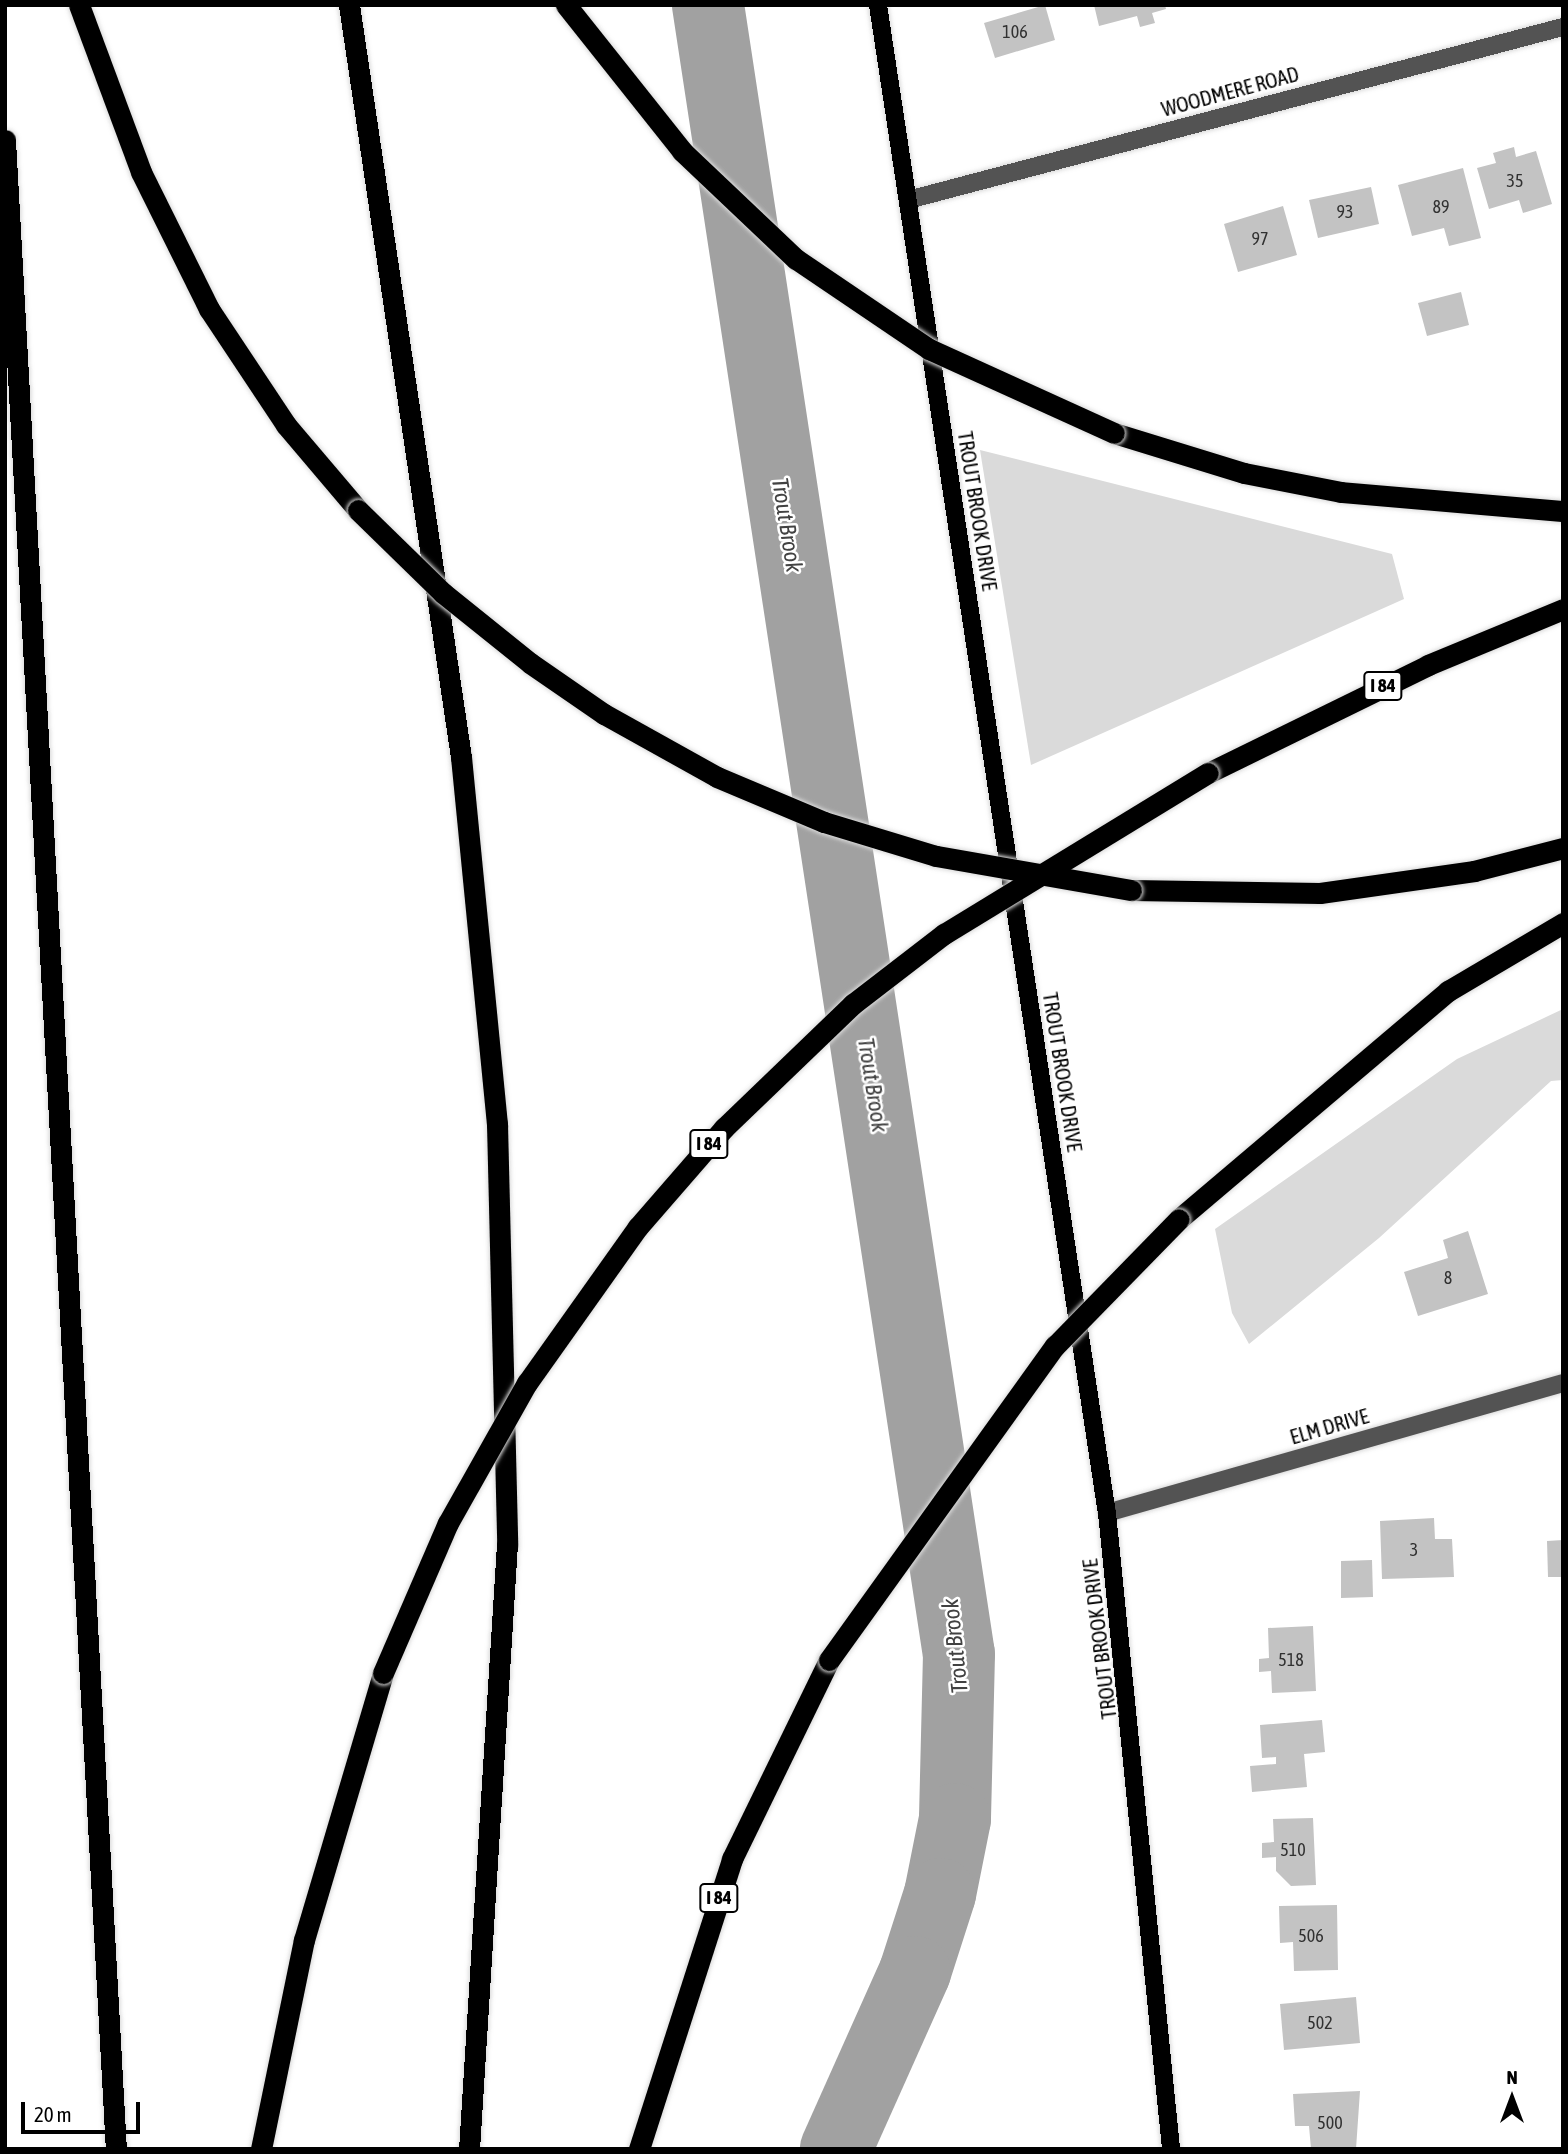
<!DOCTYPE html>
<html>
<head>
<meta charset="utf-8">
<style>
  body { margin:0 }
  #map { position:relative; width:1568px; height:2154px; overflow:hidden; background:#fff; font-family:"Asap Condensed",sans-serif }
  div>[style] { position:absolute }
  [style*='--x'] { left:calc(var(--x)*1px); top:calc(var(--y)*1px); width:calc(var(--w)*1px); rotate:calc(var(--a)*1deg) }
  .green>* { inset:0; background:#dadada }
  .river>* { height:72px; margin:-36px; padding:0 36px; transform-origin:36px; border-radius:36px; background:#a1a1a1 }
  .building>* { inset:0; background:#c3c3c3 }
  .roads { filter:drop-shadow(0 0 2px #dbdbdb) drop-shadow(0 0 2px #dbdbdb) }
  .minor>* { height:18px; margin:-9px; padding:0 9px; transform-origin:9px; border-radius:9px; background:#535353 }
  .major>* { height:18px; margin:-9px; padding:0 9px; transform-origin:9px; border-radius:9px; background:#000 }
  .highway>* { height:21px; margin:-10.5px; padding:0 10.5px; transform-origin:10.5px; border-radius:10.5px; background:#000 }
  .bridges { filter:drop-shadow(0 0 2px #dbdbdb) drop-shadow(0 0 2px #dbdbdb) }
  .highway-bridge>* { height:21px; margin:-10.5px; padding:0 10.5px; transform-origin:10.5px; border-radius:10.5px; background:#000 }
  span { translate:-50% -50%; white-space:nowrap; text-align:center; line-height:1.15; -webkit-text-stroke:5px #fff; paint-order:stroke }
  .number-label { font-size:18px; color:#313131 }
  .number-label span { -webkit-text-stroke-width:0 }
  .shield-label span { padding:2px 5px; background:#fff; border:2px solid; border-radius:5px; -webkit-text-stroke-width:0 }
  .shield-label { font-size:19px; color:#000; font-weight:700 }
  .street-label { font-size:21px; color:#000 }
  .water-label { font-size:23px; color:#424242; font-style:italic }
  .frame { position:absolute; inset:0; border:7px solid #000; pointer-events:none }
  .north { position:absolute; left:1477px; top:2063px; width:70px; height:70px; -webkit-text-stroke:5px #fff; paint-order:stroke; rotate:0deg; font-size:19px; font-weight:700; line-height:28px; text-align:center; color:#000 }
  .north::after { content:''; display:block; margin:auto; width:24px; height:32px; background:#000; clip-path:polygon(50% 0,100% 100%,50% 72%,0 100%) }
  .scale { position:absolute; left:21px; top:2102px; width:119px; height:32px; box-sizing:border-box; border:4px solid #000; border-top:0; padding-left:9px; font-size:21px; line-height:24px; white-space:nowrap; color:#000; -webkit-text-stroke:5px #fff; paint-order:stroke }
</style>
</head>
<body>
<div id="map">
  <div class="green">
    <div style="clip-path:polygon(980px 450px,1392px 554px,1404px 599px,1031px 765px)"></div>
    <div style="clip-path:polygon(1563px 1009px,1563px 1080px,1551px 1081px,1379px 1238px,1249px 1344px,1232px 1313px,1215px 1229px,1457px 1059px)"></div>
  </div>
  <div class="river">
    <div style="--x:708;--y:5;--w:1668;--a:81.35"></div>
    <div style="--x:959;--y:1654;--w:165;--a:91.4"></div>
    <div style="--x:955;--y:1819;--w:76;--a:101.3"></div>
    <div style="--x:940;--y:1894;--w:82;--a:107.8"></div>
    <div style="--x:915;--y:1972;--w:194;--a:114.1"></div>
  </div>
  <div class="building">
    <div style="clip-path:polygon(1045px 5px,1055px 40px,995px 58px,984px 23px)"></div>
    <div style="clip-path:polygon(1094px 5px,1165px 5px,1166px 9px,1152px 13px,1155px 23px,1140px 27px,1137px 16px,1099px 26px)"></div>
    <div style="clip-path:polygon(1514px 147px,1516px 157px,1536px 151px,1552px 204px,1523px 213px,1519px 200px,1489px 209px,1477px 168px,1496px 163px,1493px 153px)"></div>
    <div style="clip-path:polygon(1463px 168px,1481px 238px,1449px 246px,1444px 228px,1412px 236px,1398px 185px)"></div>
    <div style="clip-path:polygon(1371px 187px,1379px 224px,1318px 238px,1309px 200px)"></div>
    <div style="clip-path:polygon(1283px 206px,1297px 255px,1238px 272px,1224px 224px)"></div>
    <div style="clip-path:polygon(1461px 292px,1469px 325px,1427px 336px,1418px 303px)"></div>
    <div style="clip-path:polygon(1468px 1231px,1488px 1294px,1418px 1316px,1404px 1272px,1448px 1258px,1443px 1240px)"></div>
    <div style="clip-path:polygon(1434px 1518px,1435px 1539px,1452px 1539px,1454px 1577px,1382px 1579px,1380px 1521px)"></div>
    <div style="clip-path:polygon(1563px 1540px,1563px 1577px,1548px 1577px,1547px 1541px)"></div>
    <div style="clip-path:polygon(1372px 1560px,1373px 1597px,1341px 1598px,1341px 1561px)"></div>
    <div style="clip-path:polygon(1313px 1626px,1316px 1691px,1272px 1693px,1271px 1671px,1259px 1672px,1259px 1659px,1269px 1658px,1268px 1628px)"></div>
    <div style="clip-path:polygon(1322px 1720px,1325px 1752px,1304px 1754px,1307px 1787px,1252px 1792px,1250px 1766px,1276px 1764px,1276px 1757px,1262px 1758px,1260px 1725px)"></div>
    <div style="clip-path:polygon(1313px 1818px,1316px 1885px,1291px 1886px,1276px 1871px,1276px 1857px,1262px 1858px,1262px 1843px,1274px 1842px,1273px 1819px)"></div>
    <div style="clip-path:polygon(1337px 1905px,1338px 1970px,1294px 1971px,1293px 1942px,1280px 1943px,1279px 1906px)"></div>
    <div style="clip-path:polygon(1356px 1997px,1360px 2043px,1284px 2050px,1280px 2004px)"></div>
    <div style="clip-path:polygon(1360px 2091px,1356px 2149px,1311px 2149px,1309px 2126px,1295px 2126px,1293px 2094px)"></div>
  </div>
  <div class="roads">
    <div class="minor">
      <div style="--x:908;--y:200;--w:677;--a:-14.8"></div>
      <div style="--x:1107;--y:1513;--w:474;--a:-15.9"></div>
    </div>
    <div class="major">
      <div style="--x:878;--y:5;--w:1525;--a:81.37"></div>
      <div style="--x:1107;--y:1513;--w:639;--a:84.25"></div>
    </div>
    <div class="highway">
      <div style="--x:79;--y:5;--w:178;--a:69.6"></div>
      <div style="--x:141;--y:172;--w:153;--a:63.6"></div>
      <div style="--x:209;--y:309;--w:139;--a:56.4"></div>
      <div style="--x:286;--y:425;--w:111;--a:49.7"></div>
      <div style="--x:349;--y:5;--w:760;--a:81.53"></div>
      <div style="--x:461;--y:757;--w:369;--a:84.4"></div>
      <div style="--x:497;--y:1124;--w:420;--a:88.6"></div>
      <div style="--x:507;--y:1544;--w:606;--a:93.59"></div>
      <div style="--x:5;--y:140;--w:2012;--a:86.84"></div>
      <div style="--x:1114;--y:433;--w:136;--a:17.1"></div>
      <div style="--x:1244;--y:473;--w:99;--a:11.1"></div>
      <div style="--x:1341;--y:492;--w:223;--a:4.9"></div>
      <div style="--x:1208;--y:773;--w:245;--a:-26.1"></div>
      <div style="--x:1428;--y:665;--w:146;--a:-22.5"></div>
      <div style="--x:1131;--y:890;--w:189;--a:0.9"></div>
      <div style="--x:1320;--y:893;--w:156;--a:-8.1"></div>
      <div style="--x:1474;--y:871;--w:92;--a:-14.5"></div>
      <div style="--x:1179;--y:1219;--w:353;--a:-40.3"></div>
      <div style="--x:1448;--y:991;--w:134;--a:-30.6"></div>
      <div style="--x:261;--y:2149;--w:213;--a:-78.4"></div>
      <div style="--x:304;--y:1940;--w:278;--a:-73.5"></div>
      <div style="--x:639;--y:2149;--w:305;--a:-72.2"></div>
      <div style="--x:732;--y:1859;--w:221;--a:-64"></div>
    </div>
  </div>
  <div class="bridges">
    <div class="highway-bridge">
      <div style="--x:566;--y:5;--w:186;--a:51.5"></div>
      <div style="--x:682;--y:151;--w:157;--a:43.5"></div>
      <div style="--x:796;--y:259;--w:161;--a:34.1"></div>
      <div style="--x:929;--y:349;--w:203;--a:24.4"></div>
      <div style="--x:358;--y:510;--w:119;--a:44.3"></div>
      <div style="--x:443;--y:593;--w:112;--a:38.8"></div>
      <div style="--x:530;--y:663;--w:90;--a:34.6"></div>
      <div style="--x:604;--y:714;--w:129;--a:29.1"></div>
      <div style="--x:717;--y:777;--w:116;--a:22.8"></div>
      <div style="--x:824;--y:822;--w:117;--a:16.9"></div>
      <div style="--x:936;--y:856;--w:198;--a:9.9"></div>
      <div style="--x:829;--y:1660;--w:387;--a:-54.3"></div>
      <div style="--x:1055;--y:1346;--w:177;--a:-45.7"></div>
      <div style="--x:383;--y:1673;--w:163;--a:-66.6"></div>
      <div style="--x:448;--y:1523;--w:161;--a:-60.6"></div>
      <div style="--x:527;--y:1383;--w:191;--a:-54.6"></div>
      <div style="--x:638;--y:1227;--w:131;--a:-49"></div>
      <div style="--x:724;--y:1128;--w:179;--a:-43.9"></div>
      <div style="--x:853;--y:1004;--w:115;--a:-37.6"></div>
      <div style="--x:944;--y:934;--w:309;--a:-31.4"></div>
    </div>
  </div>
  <div class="number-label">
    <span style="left:1015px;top:32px">106</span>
    <span style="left:1515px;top:181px">35</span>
    <span style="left:1441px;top:207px">89</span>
    <span style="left:1345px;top:212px">93</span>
    <span style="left:1260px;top:239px">97</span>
    <span style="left:1448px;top:1278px">8</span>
    <span style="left:1414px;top:1550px">3</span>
    <span style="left:1291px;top:1660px">518</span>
    <span style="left:1293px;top:1850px">510</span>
    <span style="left:1311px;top:1936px">506</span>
    <span style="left:1320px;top:2023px">502</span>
    <span style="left:1330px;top:2123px">500</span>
  </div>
  <div class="shield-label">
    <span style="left:1383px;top:686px">I 84</span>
    <span style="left:709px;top:1144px">I 84</span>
    <span style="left:719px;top:1898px">I 84</span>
  </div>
  <div class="street-label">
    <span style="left:1230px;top:91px;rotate:-15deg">WOODMERE ROAD</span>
    <span style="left:978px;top:511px;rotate:81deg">TROUT BROOK DRIVE</span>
    <span style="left:1063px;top:1072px;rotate:81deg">TROUT BROOK DRIVE</span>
    <span style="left:1329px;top:1426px;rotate:-16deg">ELM DRIVE</span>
    <span style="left:1099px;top:1639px;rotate:-97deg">TROUT BROOK DRIVE</span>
  </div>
  <div class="water-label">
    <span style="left:787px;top:525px;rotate:81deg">Trout Brook</span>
    <span style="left:873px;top:1085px;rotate:81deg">Trout Brook</span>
    <span style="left:955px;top:1646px;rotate:-96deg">Trout Brook</span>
  </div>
  <div class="frame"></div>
  <div class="north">N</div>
  <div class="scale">20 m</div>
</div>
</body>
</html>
